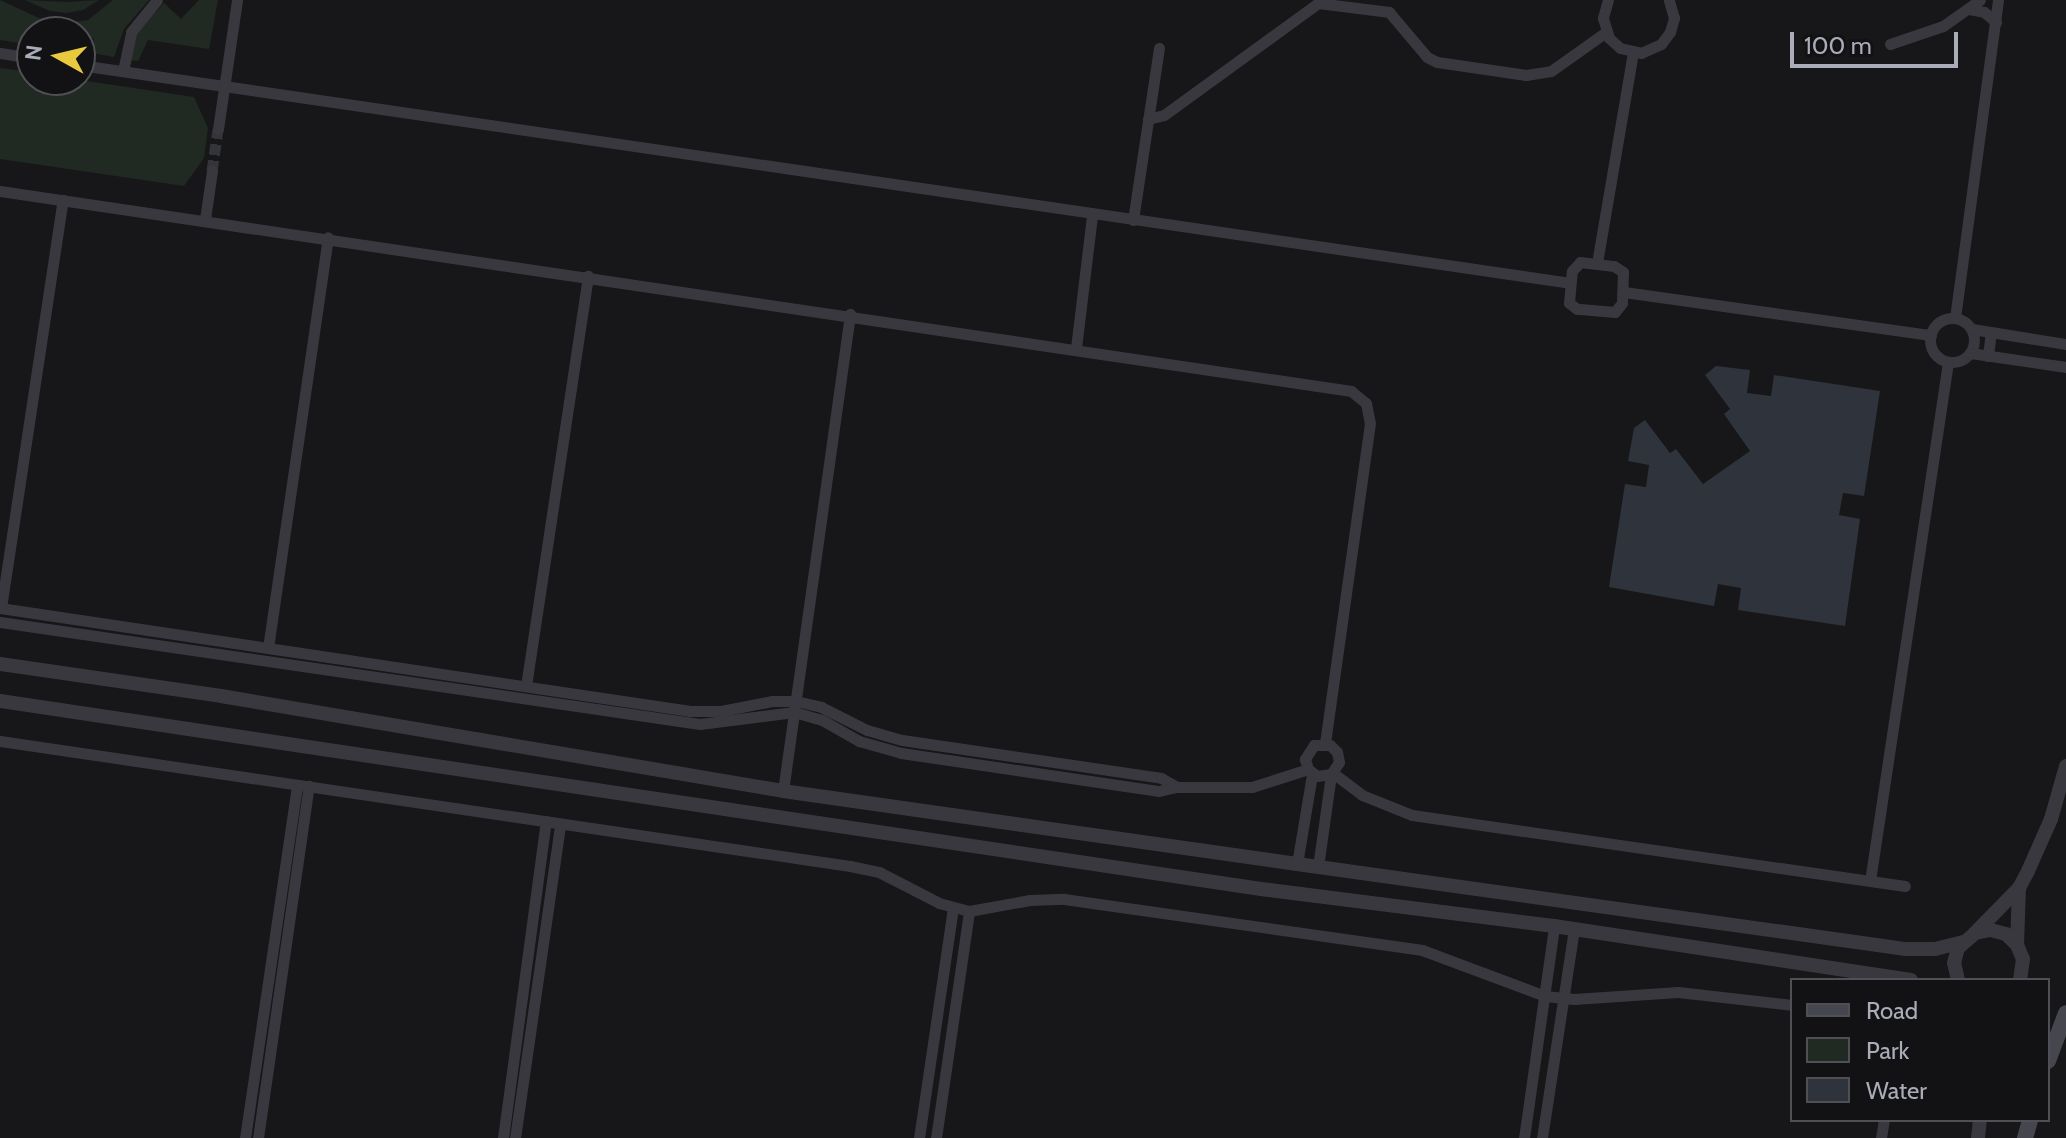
<!DOCTYPE html>
<html>
<head>
<meta charset="utf-8">
<style>
  body { margin:0 }
  #map { position:relative; width:2066px; height:1138px; overflow:hidden; background:#171719; font-family:Cabin,sans-serif }
  div>[style] { position:absolute }
  [style*='--x'] { left:calc(var(--x)*1px); top:calc(var(--y)*1px); width:calc(var(--w)*1px); rotate:calc(var(--a)*1deg) }
  .green>* { inset:0; background:#212923 }
  .water>* { inset:0; background:#2e333c }
  .minor-tunnel>* { height:11px; margin-top:-5.5px; transform-origin:0; background:repeating-linear-gradient(90deg,#343539 0 11px,transparent 0 16.5px) }
  .minor>* { height:11px; margin:-5.5px; padding:0 5.5px; transform-origin:5.5px; border-radius:5.5px; background:#38383e }
  .minor>.ring { margin:-5.5px; padding:0; box-sizing:content-box; background:none; border:11px solid #38383e; border-radius:50% }
  .tertiary>* { height:14px; margin:-7px; padding:0 7px; transform-origin:7px; border-radius:7px; background:#38383e }
  .secondary>* { height:16px; margin:-8px; padding:0 8px; transform-origin:8px; border-radius:8px; background:#46474e }
  span { translate:-50% -50%; white-space:nowrap; text-align:center; line-height:1.15; -webkit-text-stroke:6px #121214; paint-order:stroke }
  .legend { position:absolute; left:1790px; top:978px; width:260px; height:144px; box-sizing:border-box; background:#121214; border:2px solid #4f5056; margin:0; padding:10px 14px; list-style:none; font-size:24px; color:#aaacb8 }
  .legend li { display:flex; align-items:center; gap:16px; height:40px }
  .legend b { width:40px; border:2px solid #4f5056 }
  .north { position:absolute; left:16px; top:16px; width:80px; height:80px; box-sizing:border-box; background:#121214; border:2px solid #4f5056; border-radius:50%; rotate:278deg; font-size:22px; font-weight:700; line-height:32px; text-align:center; color:#aaacb8 }
  .north::after { content:''; display:block; margin:auto; width:28px; height:36px; background:#e9ca3f; clip-path:polygon(50% 0,100% 100%,50% 72%,0 100%) }
  .scale { position:absolute; left:1790px; top:32px; width:168px; height:36px; box-sizing:border-box; border:4px solid #aaacb8; border-top:0; padding-left:10px; font-size:24px; line-height:28px; white-space:nowrap; color:#aaacb8; -webkit-text-stroke:6px #121214; paint-order:stroke }
</style>
</head>
<body>
<div id="map">
  <div class="green">
    <div style="clip-path:polygon(0 0,39px 18px,67px 23px,88px 20px,113px 0,149px 0,124px 29px,114px 57px,92px 53px,94px 38px,80px 36px,80px 32px,32px 32px,32px 45px,0 40px)"></div>
    <div style="clip-path:polygon(25px 0,66px 2px,99px 0,83px 10px,66px 13px,50px 11px)"></div>
    <div style="clip-path:polygon(199px 0,218px 0,209px 49px,148px 40px,138px 61px,130px 60px,135px 34px,164px 3px,181px 19px)"></div>
    <div style="clip-path:polygon(0 68px,32px 72px,32px 80px,80px 80px,194px 97px,208px 128px,204px 158px,184px 186px,0 159px)"></div>
  </div>
  <div class="water">
    <div style="clip-path:polygon(1716px 366px,1750px 370px,1747px 393px,1771px 396px,1774px 375px,1880px 391px,1864px 496px,1843px 493px,1839px 515px,1860px 519px,1845px 626px,1738px 610px,1741px 588px,1718px 584px,1714px 606px,1609px 587px,1625px 484px,1646px 487px,1649px 465px,1628px 461px,1634px 428px,1645px 420px,1670px 453px,1676px 449px,1703px 484px,1750px 451px,1724px 414px,1730px 409px,1705px 375px)"></div>
  </div>
  <div class="minor-tunnel">
    <div style="--x:212;--y:171;--w:42;--a:-81.9"></div>
  </div>
  <div class="minor">
    <div style="--x:1608;--y:0;--w:19;--a:106"></div>
    <div style="--x:1603;--y:18;--w:21;--a:73"></div>
    <div style="--x:1609;--y:38;--w:15;--a:42"></div>
    <div style="--x:1620;--y:48;--w:22;--a:13"></div>
    <div style="--x:1641;--y:53;--w:22;--a:-24"></div>
    <div style="--x:1661;--y:44;--w:15;--a:-53"></div>
    <div style="--x:1670;--y:32;--w:15;--a:-74"></div>
    <div style="--x:1674;--y:18;--w:19;--a:-106"></div>
    <div style="--x:1969;--y:9;--w:15;--a:11"></div>
    <div style="--x:1984;--y:12;--w:16;--a:40"></div>
    <div style="--x:1890;--y:44;--w:56;--a:-18.8"></div>
    <div style="--x:1943;--y:26;--w:45;--a:-35.1"></div>
    <div style="--x:0;--y:53;--w:32;--a:9"></div>
    <div style="--x:80;--y:65;--w:1506;--a:8.32"></div>
    <div style="--x:123;--y:71;--w:40;--a:-78"></div>
    <div style="--x:131;--y:32;--w:41;--a:-50.9"></div>
    <div style="--x:1148;--y:119;--w:16;--a:-14"></div>
    <div style="--x:1164;--y:115;--w:190;--a:-36"></div>
    <div style="--x:1318;--y:3;--w:72;--a:7.2"></div>
    <div style="--x:1389;--y:12;--w:59;--a:49.8"></div>
    <div style="--x:1427;--y:57;--w:11;--a:27"></div>
    <div style="--x:1437;--y:62;--w:90;--a:8.3"></div>
    <div style="--x:1526;--y:75;--w:25;--a:-9"></div>
    <div style="--x:1551;--y:71;--w:67;--a:-35.3"></div>
    <div style="--x:218;--y:129;--w:130;--a:-81.6"></div>
    <div style="--x:0;--y:191;--w:1366;--a:8.42"></div>
    <div style="--x:1351;--y:391;--w:19;--a:39"></div>
    <div style="--x:1366;--y:403;--w:20;--a:79"></div>
    <div style="--x:1370;--y:423;--w:323;--a:98"></div>
    <div style="--x:205;--y:219;--w:49;--a:-81.7"></div>
    <div style="--x:1133;--y:220;--w:174;--a:-81.4"></div>
    <div style="--x:1580;--y:262;--w:34;--a:7"></div>
    <div style="--x:1614;--y:266;--w:11;--a:34"></div>
    <div style="--x:1623;--y:272;--w:31;--a:92"></div>
    <div style="--x:1622;--y:303;--w:11;--a:128"></div>
    <div style="--x:1615;--y:312;--w:38;--a:-175"></div>
    <div style="--x:1577;--y:309;--w:10;--a:-143"></div>
    <div style="--x:1569;--y:303;--w:32;--a:-85"></div>
    <div style="--x:1572;--y:271;--w:12;--a:-48"></div>
    <div style="--x:1597;--y:263;--w:213;--a:-80.3"></div>
    <div style="--x:1624;--y:292;--w:310;--a:8"></div>
    <div class="ring" style="left:1930px;top:318px;width:33px;height:33px"></div>
    <div style="--x:1955;--y:318;--w:321;--a:-82.3"></div>
    <div style="--x:1972;--y:329;--w:95;--a:9.1"></div>
    <div style="--x:1076;--y:348;--w:134;--a:-83.1"></div>
    <div style="--x:1970;--y:353;--w:97;--a:8.3"></div>
    <div style="--x:1988;--y:356;--w:24;--a:-83"></div>
    <div style="--x:0;--y:608;--w:698;--a:8.49"></div>
    <div style="--x:690;--y:711;--w:31;--a:0"></div>
    <div style="--x:721;--y:711;--w:52;--a:-11.1"></div>
    <div style="--x:772;--y:701;--w:24;--a:0"></div>
    <div style="--x:796;--y:701;--w:26;--a:13"></div>
    <div style="--x:821;--y:707;--w:51;--a:26.6"></div>
    <div style="--x:867;--y:730;--w:36;--a:16"></div>
    <div style="--x:902;--y:740;--w:262;--a:8.3"></div>
    <div style="--x:1161;--y:778;--w:18;--a:29"></div>
    <div style="--x:1;--y:608;--w:413;--a:-81.4"></div>
    <div style="--x:0;--y:622;--w:707;--a:8.29"></div>
    <div style="--x:700;--y:724;--w:95;--a:-7.3"></div>
    <div style="--x:794;--y:712;--w:29;--a:16"></div>
    <div style="--x:822;--y:720;--w:43;--a:29.6"></div>
    <div style="--x:859;--y:741;--w:44;--a:15.9"></div>
    <div style="--x:901;--y:753;--w:261;--a:8.4"></div>
    <div style="--x:1159;--y:791;--w:18;--a:-13"></div>
    <div style="--x:1177;--y:787;--w:75;--a:0"></div>
    <div style="--x:1252;--y:787;--w:59;--a:-17.8"></div>
    <div style="--x:268;--y:648;--w:415;--a:-81.7"></div>
    <div style="--x:526;--y:686;--w:415;--a:-81.4"></div>
    <div style="--x:0;--y:741;--w:859;--a:8.37"></div>
    <div style="--x:850;--y:866;--w:30;--a:12"></div>
    <div style="--x:879;--y:872;--w:68;--a:27.3"></div>
    <div style="--x:939;--y:903;--w:31;--a:15"></div>
    <div style="--x:969;--y:911;--w:62;--a:-10.2"></div>
    <div style="--x:1030;--y:900;--w:34;--a:-2"></div>
    <div style="--x:1064;--y:899;--w:362;--a:8.1"></div>
    <div style="--x:1422;--y:950;--w:131;--a:20.5"></div>
    <div style="--x:1545;--y:996;--w:29;--a:6"></div>
    <div style="--x:1574;--y:999;--w:104;--a:-3.9"></div>
    <div style="--x:1678;--y:992;--w:115;--a:6.5"></div>
    <div style="--x:1333;--y:773;--w:36;--a:37"></div>
    <div style="--x:1362;--y:795;--w:54;--a:21.8"></div>
    <div style="--x:1412;--y:815;--w:498;--a:8.2"></div>
    <div style="--x:783;--y:791;--w:482;--a:-82"></div>
    <div style="--x:1297;--y:864;--w:91;--a:-80.5"></div>
    <div style="--x:1318;--y:867;--w:94;--a:-82"></div>
    <div style="--x:1331;--y:774;--w:14;--a:-56"></div>
    <div style="--x:1339;--y:762;--w:10;--a:-101"></div>
    <div style="--x:1337;--y:752;--w:10;--a:-135"></div>
    <div style="--x:1330;--y:745;--w:16;--a:180"></div>
    <div style="--x:1314;--y:745;--w:17;--a:123"></div>
    <div style="--x:1305;--y:759;--w:10;--a:73"></div>
    <div style="--x:1308;--y:769;--w:11;--a:38"></div>
    <div style="--x:1317;--y:776;--w:14;--a:-8"></div>
    <div style="--x:1870;--y:881;--w:525;--a:-81.45"></div>
    <div style="--x:245;--y:1138;--w:357;--a:-81.6"></div>
    <div style="--x:258;--y:1138;--w:356;--a:-81.8"></div>
    <div style="--x:503;--y:1138;--w:320;--a:-82.3"></div>
    <div style="--x:515;--y:1138;--w:317;--a:-81.8"></div>
    <div style="--x:919;--y:1138;--w:232;--a:-81.6"></div>
    <div style="--x:936;--y:1138;--w:229;--a:-81.7"></div>
    <div style="--x:1524;--y:1138;--w:214;--a:-81.9"></div>
    <div style="--x:1542;--y:1138;--w:211;--a:-81.3"></div>
    <div style="--x:1881;--y:1138;--w:18;--a:-81"></div>
  </div>
  <div class="tertiary">
    <div style="--x:0;--y:664;--w:223;--a:8.2"></div>
    <div style="--x:221;--y:696;--w:570;--a:9.59"></div>
    <div style="--x:783;--y:791;--w:519;--a:8.08"></div>
    <div style="--x:1297;--y:864;--w:615;--a:7.95"></div>
    <div style="--x:1906;--y:949;--w:29;--a:0"></div>
    <div style="--x:1935;--y:949;--w:29;--a:-14"></div>
    <div style="--x:0;--y:701;--w:1275;--a:8.48"></div>
    <div style="--x:1261;--y:889;--w:295;--a:7.2"></div>
    <div style="--x:1554;--y:926;--w:361;--a:8.6"></div>
    <div style="--x:1975;--y:933;--w:63;--a:-45.6"></div>
    <div style="--x:2019;--y:888;--w:19;--a:-62"></div>
    <div style="--x:2028;--y:871;--w:57;--a:-66.1"></div>
    <div style="--x:2051;--y:819;--w:55;--a:-74.2"></div>
    <div style="--x:2017;--y:945;--w:57;--a:-88"></div>
    <div style="--x:1958;--y:980;--w:17;--a:-103"></div>
    <div style="--x:1954;--y:963;--w:16;--a:-75"></div>
    <div style="--x:1958;--y:948;--w:23;--a:-41"></div>
    <div style="--x:1975;--y:933;--w:16;--a:-11"></div>
    <div style="--x:1991;--y:930;--w:16;--a:15"></div>
    <div style="--x:2006;--y:934;--w:16;--a:45"></div>
    <div style="--x:2017;--y:945;--w:15;--a:67"></div>
    <div style="--x:2023;--y:959;--w:21;--a:98"></div>
    <div style="--x:1978;--y:1138;--w:18;--a:-84"></div>
  </div>
  <div class="secondary">
    <div style="--x:2048;--y:1061;--w:51;--a:-69.4"></div>
    <div style="--x:2025;--y:1138;--w:19;--a:-74"></div>
  </div>
  <ul class="legend">
  <li><b style="height:10px;background:#46474e"></b>Road</li>
  <li><b style="height:22px;background:#212923"></b>Park</li>
  <li><b style="height:22px;background:#2e333c"></b>Water</li>
  </ul>
  <div class="north">N</div>
  <div class="scale">100 m</div>
</div>
</body>
</html>
